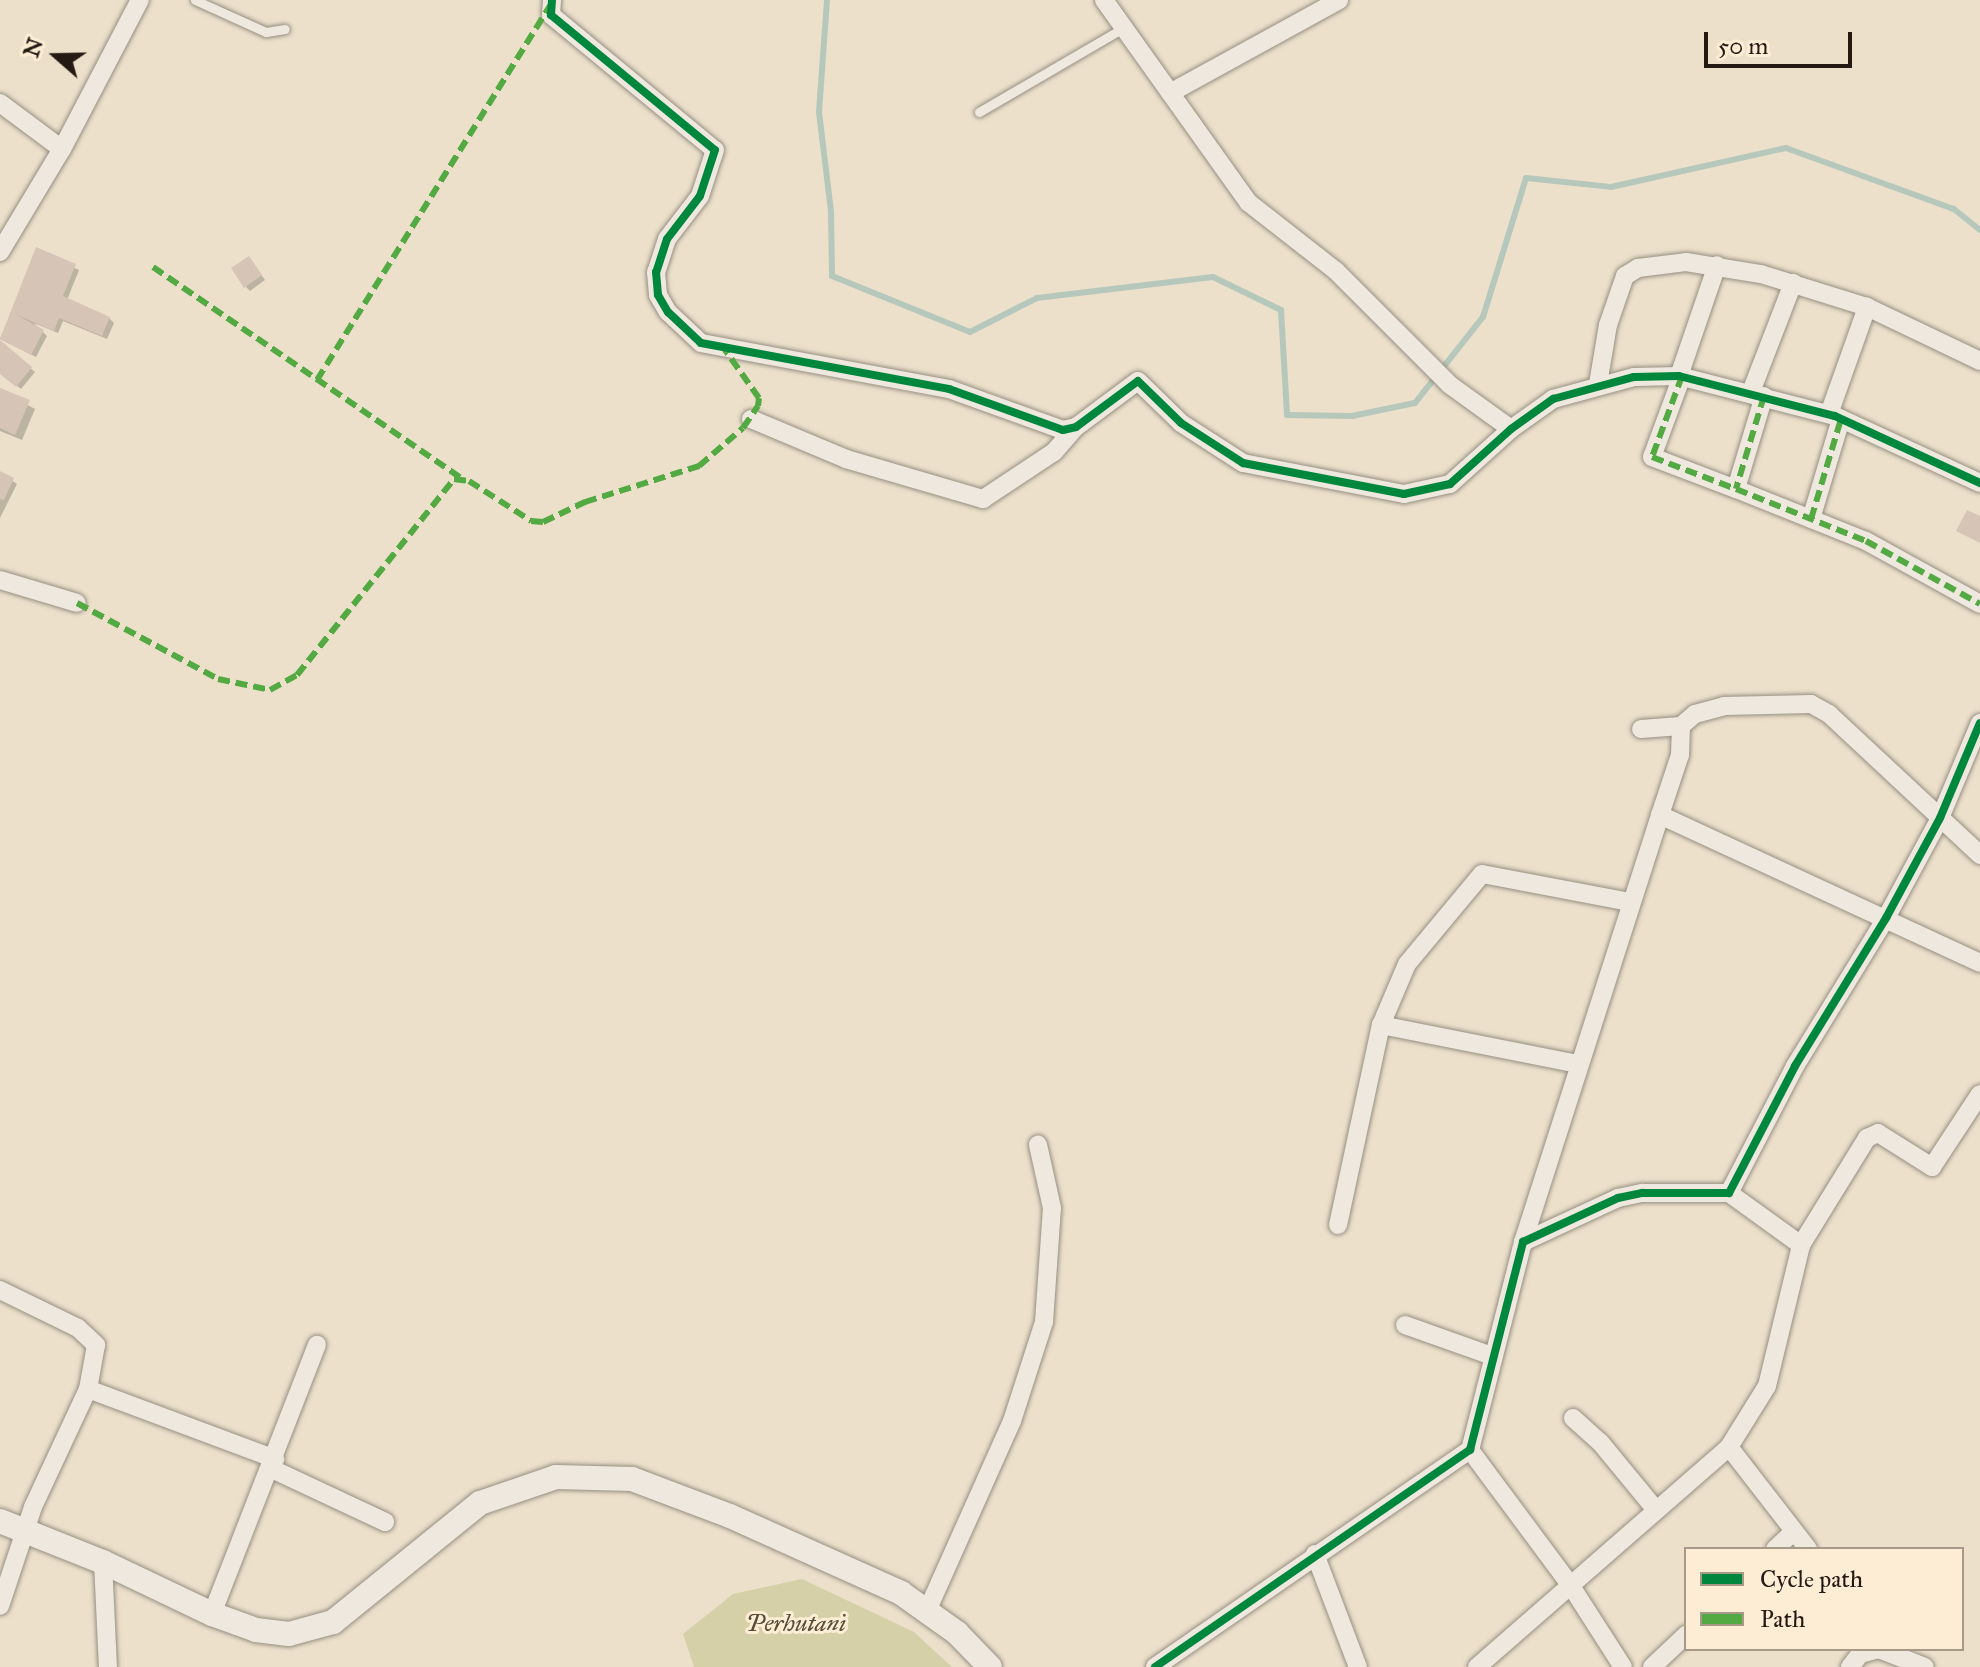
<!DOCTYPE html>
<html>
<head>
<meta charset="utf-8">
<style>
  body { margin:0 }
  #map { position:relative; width:1980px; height:1667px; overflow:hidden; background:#ece0cb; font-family:"IM FELL Great Primer",serif }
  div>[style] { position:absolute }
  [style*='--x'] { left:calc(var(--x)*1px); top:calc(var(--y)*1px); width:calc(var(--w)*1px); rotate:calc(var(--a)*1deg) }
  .green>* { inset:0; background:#d6d0a9 }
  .shadow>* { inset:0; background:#0003 }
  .stream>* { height:6px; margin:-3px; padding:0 3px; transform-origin:3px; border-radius:3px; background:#b6c8bc }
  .building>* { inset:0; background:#d6c4b6 }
  .roads { filter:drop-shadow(0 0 2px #978f82) drop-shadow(0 0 2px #978f82) }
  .lane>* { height:9px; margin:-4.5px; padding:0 4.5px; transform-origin:4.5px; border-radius:4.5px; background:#efe8de }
  .street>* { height:18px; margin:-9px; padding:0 9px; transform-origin:9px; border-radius:9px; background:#efe8de }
  .secondary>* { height:24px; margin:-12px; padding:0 12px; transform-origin:12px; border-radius:12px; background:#efe8de }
  .quiet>* { height:6px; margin-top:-3px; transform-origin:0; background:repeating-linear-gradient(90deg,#53a942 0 12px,transparent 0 18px) }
  .cycleway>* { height:8px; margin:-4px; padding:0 4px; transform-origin:4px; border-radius:4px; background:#00873e }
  span { translate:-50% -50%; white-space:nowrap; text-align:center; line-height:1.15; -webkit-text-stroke:6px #fcedd4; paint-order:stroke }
  .park-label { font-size:24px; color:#554c38; font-style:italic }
  .legend { position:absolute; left:1684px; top:1547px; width:280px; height:104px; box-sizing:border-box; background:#fcedd4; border:2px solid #a69987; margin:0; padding:10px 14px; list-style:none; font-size:24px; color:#251a13 }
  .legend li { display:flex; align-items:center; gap:16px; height:40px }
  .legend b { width:40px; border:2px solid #a69987 }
  .north { position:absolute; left:16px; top:16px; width:80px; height:80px; -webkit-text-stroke:6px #fcedd4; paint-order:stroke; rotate:290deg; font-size:22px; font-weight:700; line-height:32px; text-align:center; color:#251a13 }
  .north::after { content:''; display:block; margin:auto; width:28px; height:36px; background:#251a13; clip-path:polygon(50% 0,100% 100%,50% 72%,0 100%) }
  .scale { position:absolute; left:1704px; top:32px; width:148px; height:36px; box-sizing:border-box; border:4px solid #251a13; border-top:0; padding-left:10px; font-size:24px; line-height:28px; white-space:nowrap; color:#251a13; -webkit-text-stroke:6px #fcedd4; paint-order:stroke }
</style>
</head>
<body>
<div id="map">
  <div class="green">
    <div style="clip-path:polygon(802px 1579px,914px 1632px,952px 1667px,694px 1667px,683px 1634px,733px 1594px)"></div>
  </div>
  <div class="shadow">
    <div style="clip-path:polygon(37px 250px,79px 270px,67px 300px,109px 318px,114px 323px,107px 339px,63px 321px,58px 333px,34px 323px,47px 336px,36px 357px,0 339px)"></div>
    <div style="clip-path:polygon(253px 263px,265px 280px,250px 291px,246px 287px)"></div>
    <div style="clip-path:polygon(0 343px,35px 372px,21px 389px,0 372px)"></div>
    <div style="clip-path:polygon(0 390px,35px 409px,22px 440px,0 431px)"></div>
    <div style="clip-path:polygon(0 473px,17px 484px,0 518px)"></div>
  </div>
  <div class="stream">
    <div style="--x:827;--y:0;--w:112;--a:94.1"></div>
    <div style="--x:819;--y:112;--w:100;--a:83.1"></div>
    <div style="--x:831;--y:211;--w:65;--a:89.1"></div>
    <div style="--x:832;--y:276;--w:149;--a:22.1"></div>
    <div style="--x:970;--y:332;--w:75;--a:-26.9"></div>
    <div style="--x:1037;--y:298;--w:177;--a:-6.8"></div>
    <div style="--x:1213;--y:277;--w:76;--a:25.9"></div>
    <div style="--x:1281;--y:310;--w:105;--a:86.7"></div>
    <div style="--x:1287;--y:415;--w:65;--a:0.9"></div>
    <div style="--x:1352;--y:416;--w:64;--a:-11.7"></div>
    <div style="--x:1415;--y:403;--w:110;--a:-51.7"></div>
    <div style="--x:1483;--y:317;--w:145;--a:-72.8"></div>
    <div style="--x:1526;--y:178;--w:85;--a:6"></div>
    <div style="--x:1611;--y:187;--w:179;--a:-12.6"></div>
    <div style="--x:1786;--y:148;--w:179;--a:20"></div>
    <div style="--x:1954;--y:209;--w:33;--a:39"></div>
  </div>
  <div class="building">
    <div style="clip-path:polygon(36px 247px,76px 264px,63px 296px,110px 317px,102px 336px,59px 318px,54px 331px,15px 314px,44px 330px,31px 355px,0 339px)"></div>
    <div style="clip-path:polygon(249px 256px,262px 275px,244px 288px,231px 268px)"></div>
    <div style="clip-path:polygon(0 340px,32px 367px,16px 387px,0 374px)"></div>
    <div style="clip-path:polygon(0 388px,30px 400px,15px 435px,0 428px)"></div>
    <div style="clip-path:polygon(0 471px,14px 478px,4px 500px,0 499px)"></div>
    <div style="clip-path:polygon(1967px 510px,1980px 516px,1980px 543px,1956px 531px)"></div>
  </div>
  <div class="roads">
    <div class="lane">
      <div style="--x:195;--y:0;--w:78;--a:24.3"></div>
      <div style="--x:266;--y:32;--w:19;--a:-9"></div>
      <div style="--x:979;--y:112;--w:169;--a:-30.2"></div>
    </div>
    <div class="street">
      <div style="--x:552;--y:0;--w:15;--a:94"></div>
      <div style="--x:551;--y:15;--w:212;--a:39.5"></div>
      <div style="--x:715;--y:150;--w:48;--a:108.1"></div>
      <div style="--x:700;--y:196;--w:54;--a:127.5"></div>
      <div style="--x:667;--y:239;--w:35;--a:108"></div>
      <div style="--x:656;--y:272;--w:23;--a:85"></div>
      <div style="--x:658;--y:295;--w:20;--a:60"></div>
      <div style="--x:668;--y:312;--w:45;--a:43.2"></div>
      <div style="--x:701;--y:343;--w:252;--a:10.5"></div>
      <div style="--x:949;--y:389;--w:121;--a:19.8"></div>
      <div style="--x:1063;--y:430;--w:13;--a:-13"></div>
      <div style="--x:1076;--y:427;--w:77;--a:-36.6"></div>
      <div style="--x:1138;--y:381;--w:60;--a:44.3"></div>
      <div style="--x:1181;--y:423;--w:74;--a:32.8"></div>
      <div style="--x:1243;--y:463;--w:164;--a:10.9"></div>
      <div style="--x:1404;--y:494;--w:47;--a:-12.3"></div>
      <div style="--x:1450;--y:484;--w:82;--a:-42"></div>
      <div style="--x:1511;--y:429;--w:52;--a:-35.5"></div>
      <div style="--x:1553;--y:399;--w:84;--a:-15.2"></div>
      <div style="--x:1634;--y:377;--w:45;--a:-1.3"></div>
      <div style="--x:1679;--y:376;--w:161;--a:14.4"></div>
      <div style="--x:1835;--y:416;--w:160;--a:24.8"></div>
      <div style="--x:1104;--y:0;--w:249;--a:54.5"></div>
      <div style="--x:1249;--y:203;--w:110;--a:38"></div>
      <div style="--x:1336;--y:271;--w:161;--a:45"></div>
      <div style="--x:1450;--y:385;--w:75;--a:35.8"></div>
      <div style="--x:1170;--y:93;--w:193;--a:-28.8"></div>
      <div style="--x:0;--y:103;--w:77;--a:36.6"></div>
      <div style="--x:0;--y:252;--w:120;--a:-59"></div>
      <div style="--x:62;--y:149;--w:168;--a:-62.4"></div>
      <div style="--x:1679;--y:376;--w:117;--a:-71.1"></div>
      <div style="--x:1682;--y:376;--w:86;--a:110.3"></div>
      <div style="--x:1652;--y:457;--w:90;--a:20.9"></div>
      <div style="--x:1598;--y:384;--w:60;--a:-80.4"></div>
      <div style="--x:1608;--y:325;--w:52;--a:-70.9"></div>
      <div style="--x:1625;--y:276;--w:15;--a:-32"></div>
      <div style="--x:1638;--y:268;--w:48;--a:-7.1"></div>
      <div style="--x:1686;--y:262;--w:76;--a:9.1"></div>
      <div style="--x:1761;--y:274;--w:111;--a:17.3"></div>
      <div style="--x:1867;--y:307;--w:125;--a:25.5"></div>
      <div style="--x:1751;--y:392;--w:117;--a:-68.9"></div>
      <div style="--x:1764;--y:396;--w:97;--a:106.8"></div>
      <div style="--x:1736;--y:489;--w:140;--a:21.8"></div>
      <div style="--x:1866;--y:541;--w:130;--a:28.9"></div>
      <div style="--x:1829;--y:414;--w:114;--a:-70.4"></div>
      <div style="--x:751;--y:419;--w:103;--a:22.8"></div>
      <div style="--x:846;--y:459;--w:143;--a:16.3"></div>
      <div style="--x:983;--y:499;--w:85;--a:-33.5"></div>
      <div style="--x:1054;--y:452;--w:33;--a:-49"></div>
      <div style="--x:1811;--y:519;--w:104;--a:-73.3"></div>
      <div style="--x:0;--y:580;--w:80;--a:16.6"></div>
      <div style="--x:1641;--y:729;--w:40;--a:-4.3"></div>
      <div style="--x:1660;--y:815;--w:63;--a:-71.6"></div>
      <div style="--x:1680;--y:755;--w:29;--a:-88"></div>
      <div style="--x:1681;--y:726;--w:18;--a:-41"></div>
      <div style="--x:1695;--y:714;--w:30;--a:-15"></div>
      <div style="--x:1724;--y:706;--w:87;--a:-1.3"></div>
      <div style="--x:1811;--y:704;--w:21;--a:29"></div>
      <div style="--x:1829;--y:714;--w:207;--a:43"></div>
      <div style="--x:1578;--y:1064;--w:201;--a:-168.8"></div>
      <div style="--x:1381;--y:1025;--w:66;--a:-66.9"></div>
      <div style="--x:1407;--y:964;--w:117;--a:-50.2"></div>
      <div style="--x:1482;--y:874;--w:151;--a:10.7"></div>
      <div style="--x:1729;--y:1193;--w:89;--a:35.8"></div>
      <div style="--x:1338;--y:1225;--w:205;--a:-77.9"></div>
      <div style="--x:1523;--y:1242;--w:448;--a:-72.2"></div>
      <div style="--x:1660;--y:815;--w:353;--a:24.8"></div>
      <div style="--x:0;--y:1290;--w:87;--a:26"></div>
      <div style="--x:78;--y:1328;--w:25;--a:43"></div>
      <div style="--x:96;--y:1345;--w:45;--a:100.3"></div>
      <div style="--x:88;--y:1389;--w:130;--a:115"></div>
      <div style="--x:33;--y:1507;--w:104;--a:108.4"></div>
      <div style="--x:1405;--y:1325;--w:92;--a:19.6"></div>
      <div style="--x:88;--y:1389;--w:200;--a:20.5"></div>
      <div style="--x:1573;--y:1418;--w:36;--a:42"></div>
      <div style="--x:1600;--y:1442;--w:88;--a:50.5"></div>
      <div style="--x:1729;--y:1447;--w:129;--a:52.2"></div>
      <div style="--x:1470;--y:1450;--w:169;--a:53.4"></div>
      <div style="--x:1571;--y:1586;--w:96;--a:57.3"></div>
      <div style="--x:272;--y:1469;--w:125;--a:25.1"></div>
      <div style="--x:1775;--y:1549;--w:26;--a:-43"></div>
      <div style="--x:1315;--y:1554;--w:121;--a:69.2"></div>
      <div style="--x:103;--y:1562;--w:105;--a:87.3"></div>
      <div style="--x:927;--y:1611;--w:208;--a:-65.9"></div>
      <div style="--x:1012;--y:1421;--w:104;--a:-72.1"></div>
      <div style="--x:1044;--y:1322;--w:114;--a:-86"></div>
      <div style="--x:1052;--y:1208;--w:65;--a:-102.5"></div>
      <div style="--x:212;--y:1614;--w:289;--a:-68.7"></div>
      <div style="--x:1155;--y:1667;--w:383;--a:-34.6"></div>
      <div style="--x:1470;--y:1450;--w:215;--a:-75.7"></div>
      <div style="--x:1523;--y:1242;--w:105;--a:-24.9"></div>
      <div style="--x:1618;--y:1198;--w:25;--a:-12"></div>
      <div style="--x:1642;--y:1193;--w:87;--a:0"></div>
      <div style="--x:1729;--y:1193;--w:143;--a:-62.5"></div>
      <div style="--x:1795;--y:1066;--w:174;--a:-58.4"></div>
      <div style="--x:1886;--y:918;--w:114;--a:-61.6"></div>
      <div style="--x:1940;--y:818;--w:103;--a:-67.2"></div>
      <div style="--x:1477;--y:1667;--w:335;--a:-41.1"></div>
      <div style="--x:1729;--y:1447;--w:72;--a:-58.1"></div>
      <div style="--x:1767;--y:1386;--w:145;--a:-76.4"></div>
      <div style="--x:1801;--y:1245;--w:126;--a:-58.3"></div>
      <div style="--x:1867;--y:1138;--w:12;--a:-24"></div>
      <div style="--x:1878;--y:1133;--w:64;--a:32.2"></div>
      <div style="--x:1932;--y:1167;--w:87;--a:-56.7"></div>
      <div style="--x:1652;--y:1667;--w:47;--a:-43.3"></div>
      <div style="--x:1850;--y:1667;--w:16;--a:-52"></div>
      <div style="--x:1860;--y:1654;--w:20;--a:-15"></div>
      <div style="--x:1879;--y:1649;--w:49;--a:21.4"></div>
    </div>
    <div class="secondary">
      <div style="--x:0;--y:1521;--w:111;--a:21.7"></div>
      <div style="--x:103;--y:1562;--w:121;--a:25.5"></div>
      <div style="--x:212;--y:1614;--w:47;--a:20"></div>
      <div style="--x:256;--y:1630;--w:33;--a:7"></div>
      <div style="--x:289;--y:1634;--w:46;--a:-15.3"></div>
      <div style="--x:333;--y:1622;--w:189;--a:-39"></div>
      <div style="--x:480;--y:1503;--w:80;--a:-18.9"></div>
      <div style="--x:556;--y:1477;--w:76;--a:1.5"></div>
      <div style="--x:632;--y:1479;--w:105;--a:20.7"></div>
      <div style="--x:730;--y:1516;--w:188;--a:24.2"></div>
      <div style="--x:901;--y:1593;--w:69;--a:35.5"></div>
      <div style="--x:957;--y:1633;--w:47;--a:45.9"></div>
    </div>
  </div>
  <div class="quiet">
    <div style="--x:153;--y:267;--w:372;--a:34.4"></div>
    <div style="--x:1682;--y:376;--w:86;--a:110.3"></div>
    <div style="--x:1652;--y:457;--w:90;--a:20.9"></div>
    <div style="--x:317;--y:380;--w:441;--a:-58.1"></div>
    <div style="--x:1764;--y:396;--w:97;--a:106.8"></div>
    <div style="--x:1736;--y:489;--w:140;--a:21.8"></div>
    <div style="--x:1866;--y:541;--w:130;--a:28.9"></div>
    <div style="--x:1811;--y:519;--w:104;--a:-73.3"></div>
    <div style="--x:77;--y:603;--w:160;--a:28.3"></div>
    <div style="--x:218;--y:679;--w:53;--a:11.9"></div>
    <div style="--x:270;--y:690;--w:31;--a:-29"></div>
    <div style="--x:297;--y:675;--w:251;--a:-51.3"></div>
    <div style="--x:454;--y:479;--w:15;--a:8"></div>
    <div style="--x:469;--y:481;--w:74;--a:32.8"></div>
    <div style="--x:531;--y:521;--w:12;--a:5"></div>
    <div style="--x:543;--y:522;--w:47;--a:-25.5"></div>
    <div style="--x:585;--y:502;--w:120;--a:-17.5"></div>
    <div style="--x:699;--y:466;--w:58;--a:-40.8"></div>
    <div style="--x:743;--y:428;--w:27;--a:-56"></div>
    <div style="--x:758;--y:406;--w:8;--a:-83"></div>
    <div style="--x:759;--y:398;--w:59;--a:-125.3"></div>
  </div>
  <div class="cycleway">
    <div style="--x:552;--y:0;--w:15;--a:94"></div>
    <div style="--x:551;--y:15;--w:212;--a:39.5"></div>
    <div style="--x:715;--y:150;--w:48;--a:108.1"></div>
    <div style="--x:700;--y:196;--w:54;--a:127.5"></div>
    <div style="--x:667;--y:239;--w:35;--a:108"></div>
    <div style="--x:656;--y:272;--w:23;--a:85"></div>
    <div style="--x:658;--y:295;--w:20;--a:60"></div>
    <div style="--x:668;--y:312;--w:45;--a:43.2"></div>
    <div style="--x:701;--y:343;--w:252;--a:10.5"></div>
    <div style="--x:949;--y:389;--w:121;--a:19.8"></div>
    <div style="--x:1063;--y:430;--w:13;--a:-13"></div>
    <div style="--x:1076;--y:427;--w:77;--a:-36.6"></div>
    <div style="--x:1138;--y:381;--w:60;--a:44.3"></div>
    <div style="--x:1181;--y:423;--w:74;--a:32.8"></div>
    <div style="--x:1243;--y:463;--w:164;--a:10.9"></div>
    <div style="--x:1404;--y:494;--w:47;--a:-12.3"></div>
    <div style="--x:1450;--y:484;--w:82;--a:-42"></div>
    <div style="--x:1511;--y:429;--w:52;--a:-35.5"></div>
    <div style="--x:1553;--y:399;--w:84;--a:-15.2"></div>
    <div style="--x:1634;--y:377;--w:45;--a:-1.3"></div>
    <div style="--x:1679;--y:376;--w:161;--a:14.4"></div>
    <div style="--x:1835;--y:416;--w:160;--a:24.8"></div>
    <div style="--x:1155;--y:1667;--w:383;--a:-34.6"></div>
    <div style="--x:1470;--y:1450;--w:215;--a:-75.7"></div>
    <div style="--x:1523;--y:1242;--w:105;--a:-24.9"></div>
    <div style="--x:1618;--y:1198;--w:25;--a:-12"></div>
    <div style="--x:1642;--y:1193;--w:87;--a:0"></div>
    <div style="--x:1729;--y:1193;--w:143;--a:-62.5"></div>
    <div style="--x:1795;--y:1066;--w:174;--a:-58.4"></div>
    <div style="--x:1886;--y:918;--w:114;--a:-61.6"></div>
    <div style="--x:1940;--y:818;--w:103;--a:-67.2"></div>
  </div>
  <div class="park-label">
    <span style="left:796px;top:1624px">Perhutani</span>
  </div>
  <ul class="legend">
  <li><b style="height:10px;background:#00873e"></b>Cycle path</li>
  <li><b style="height:10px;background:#53a942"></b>Path</li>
  </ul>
  <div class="north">N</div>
  <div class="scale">50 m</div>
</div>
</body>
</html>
